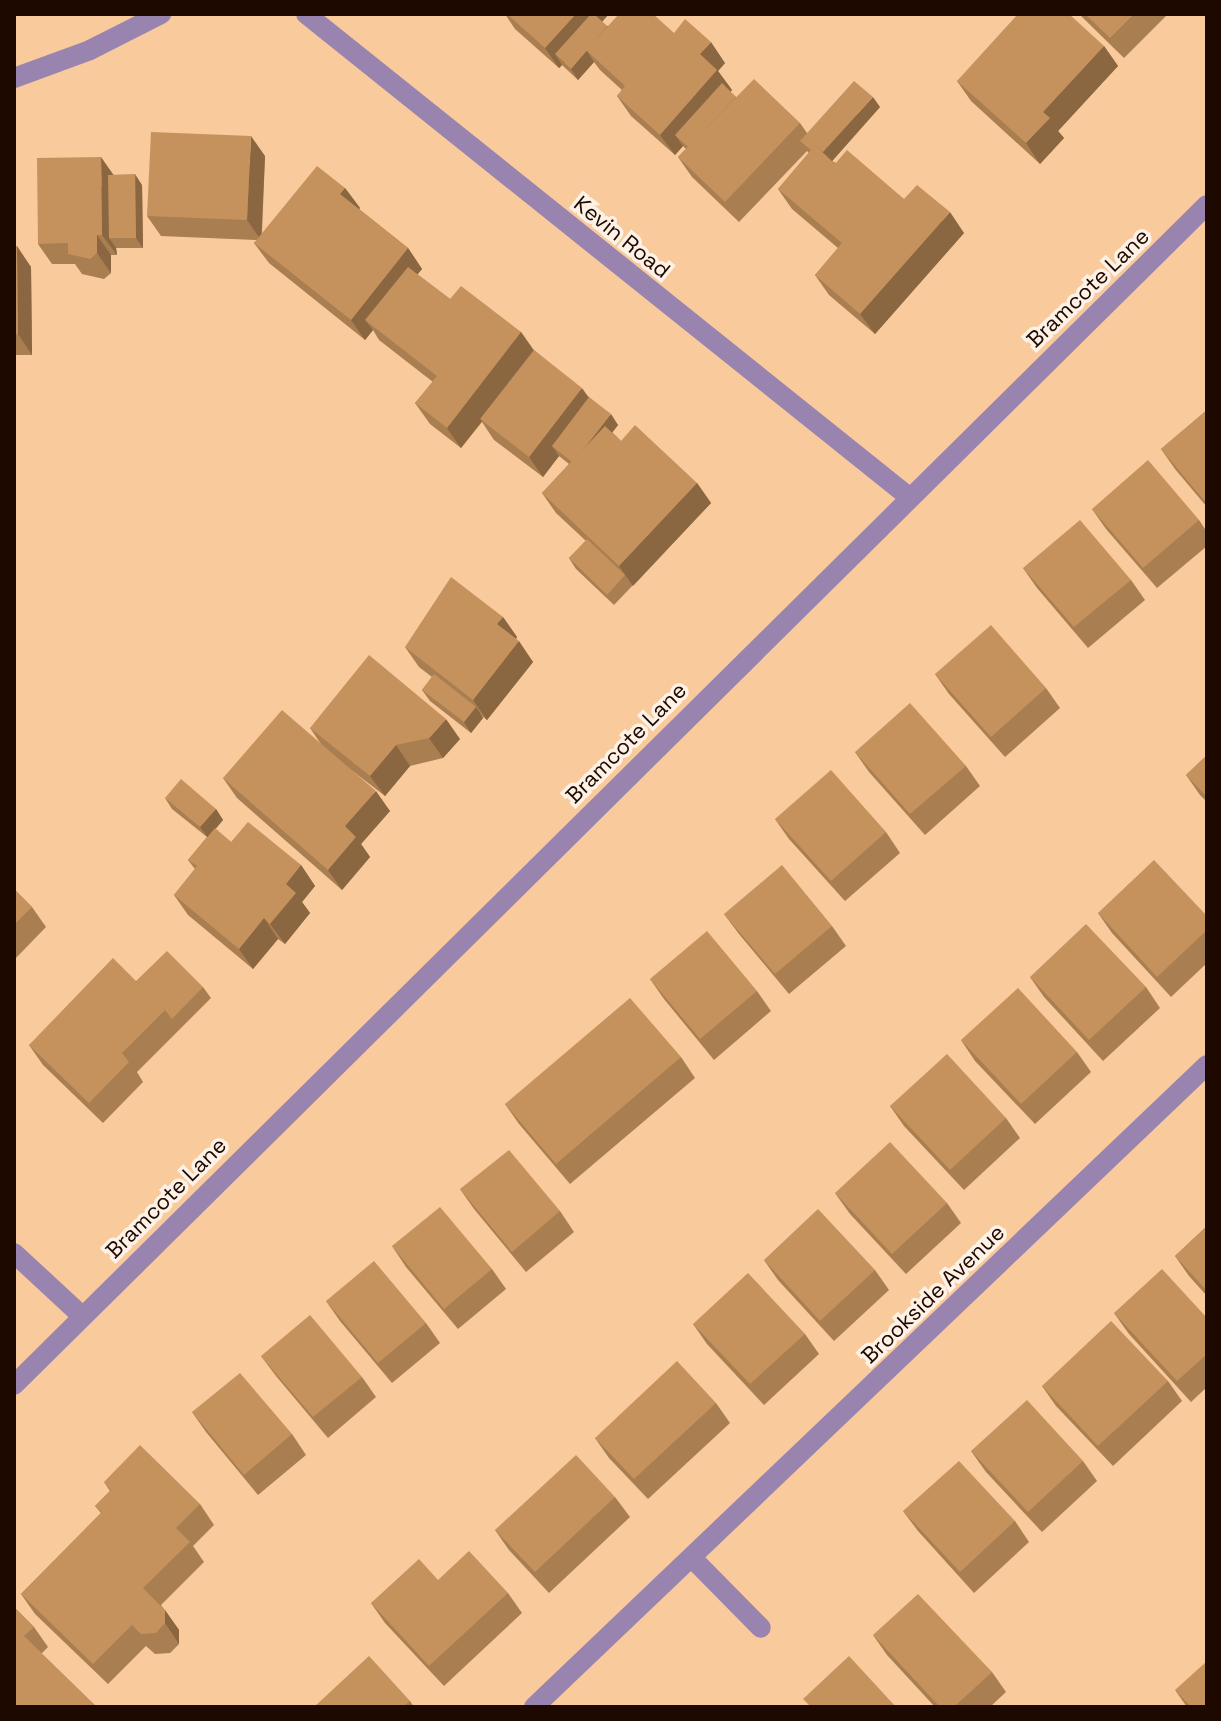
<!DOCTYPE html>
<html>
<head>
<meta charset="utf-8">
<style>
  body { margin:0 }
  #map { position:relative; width:1221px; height:1721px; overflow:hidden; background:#f8ca9c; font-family:"Space Grotesk",sans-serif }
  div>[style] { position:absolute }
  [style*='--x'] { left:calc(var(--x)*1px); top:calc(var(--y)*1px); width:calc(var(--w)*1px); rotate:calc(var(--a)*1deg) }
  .minor>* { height:20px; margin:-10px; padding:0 10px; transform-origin:10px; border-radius:10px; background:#9984b0 }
  .wall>* { inset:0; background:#a97e50 }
  .shaded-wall>* { inset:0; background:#8a6641 }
  .building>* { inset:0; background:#c5925d }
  span { translate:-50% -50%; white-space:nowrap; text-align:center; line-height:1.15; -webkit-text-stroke:7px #fef2e7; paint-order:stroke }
  .street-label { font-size:22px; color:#1d0900 }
  .frame { position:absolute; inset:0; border:16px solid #1d0900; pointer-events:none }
</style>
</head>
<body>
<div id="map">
  <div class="minor">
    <div style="--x:306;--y:14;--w:773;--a:38.69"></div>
    <div style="--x:14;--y:78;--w:81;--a:-20.2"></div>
    <div style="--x:90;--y:50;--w:80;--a:-26.9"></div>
    <div style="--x:14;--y:1253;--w:91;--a:42.8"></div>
    <div style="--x:14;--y:1385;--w:1678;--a:-44.69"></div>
    <div style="--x:694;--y:1560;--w:95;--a:45.4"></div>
    <div style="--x:534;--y:1707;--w:930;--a:-43.65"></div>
  </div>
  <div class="wall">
    <div style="clip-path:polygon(505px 14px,609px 14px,602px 22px,607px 26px,674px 33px,725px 63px,718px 71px,732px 90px,730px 92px,736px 97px,800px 123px,807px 133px,880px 107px,832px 161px,904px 199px,964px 233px,875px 334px,829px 295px,815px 275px,838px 248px,792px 209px,778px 189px,809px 153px,807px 151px,739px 222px,692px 177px,678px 157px,686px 149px,683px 146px,675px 155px,631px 116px,617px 96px,622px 90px,600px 70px,594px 62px,578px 80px,562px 65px,559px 68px,515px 29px)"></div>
    <div style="clip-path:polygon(1079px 14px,1168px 14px,1124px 58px)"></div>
    <div style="clip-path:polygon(1104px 46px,1118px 66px,1058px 131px,1064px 138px,1040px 164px,971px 101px,957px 81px)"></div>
    <div style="clip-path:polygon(265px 156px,262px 234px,345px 188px,360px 208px,359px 209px,408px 248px,422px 269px,417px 274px,450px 299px,521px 332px,534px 350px,589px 397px,618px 425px,612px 432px,621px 441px,697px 483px,711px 503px,614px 605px,576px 569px,569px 558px,586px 541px,556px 513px,542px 493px,569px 464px,559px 456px,543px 477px,494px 440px,482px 422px,461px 448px,430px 424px,415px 403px,433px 382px,379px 340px,373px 330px,365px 340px,269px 263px,254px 243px,257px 240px,161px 236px,147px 216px)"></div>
    <div style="clip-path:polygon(114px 175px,142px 185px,143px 248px,116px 248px,117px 255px,111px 255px,111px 273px,104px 279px,82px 274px,75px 264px,52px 264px,38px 244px)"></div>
    <div style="clip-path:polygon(14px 246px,31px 267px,32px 355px,14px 355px)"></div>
    <div style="clip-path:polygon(1207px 410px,1207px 507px,1175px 469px,1161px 449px)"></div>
    <div style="clip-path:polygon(1092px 509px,1199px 520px,1207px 532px,1207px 546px,1157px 588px,1106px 529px)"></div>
    <div style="clip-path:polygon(1023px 568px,1131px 580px,1145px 600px,1088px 648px,1037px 588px)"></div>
    <div style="clip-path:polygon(503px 617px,517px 637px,516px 639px,533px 662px,487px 720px,482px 716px,483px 718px,471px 733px,430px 701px,422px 690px,432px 677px,419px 667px,405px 647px)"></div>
    <div style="clip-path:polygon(935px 674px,1046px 688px,1060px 708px,1005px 757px,949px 694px)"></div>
    <div style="clip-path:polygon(310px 728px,460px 739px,443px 758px,410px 766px,385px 796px,350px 769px,390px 811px,361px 844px,370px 857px,342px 890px,237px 798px,223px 778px,321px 744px)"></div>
    <div style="clip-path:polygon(855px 752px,966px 766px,980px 786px,925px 835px,869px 772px)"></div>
    <div style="clip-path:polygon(1207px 755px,1207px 802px,1200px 795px,1186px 775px)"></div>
    <div style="clip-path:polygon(165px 798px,216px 809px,223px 820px,215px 829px,231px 842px,301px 865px,315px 886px,302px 902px,310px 913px,285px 944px,278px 939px,253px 969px,188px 915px,174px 895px,195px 869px,188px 860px,207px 837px,172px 809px)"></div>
    <div style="clip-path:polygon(775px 819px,886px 832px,900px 853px,845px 901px,789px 839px)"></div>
    <div style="clip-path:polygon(14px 889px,32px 907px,46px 927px,14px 960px)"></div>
    <div style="clip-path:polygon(1098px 913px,1207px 916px,1207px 963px,1171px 997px,1112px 933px)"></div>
    <div style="clip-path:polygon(724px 914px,832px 926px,846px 946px,789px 994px,739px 934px)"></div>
    <div style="clip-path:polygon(1030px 977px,1146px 987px,1160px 1008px,1103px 1061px,1044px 997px)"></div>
    <div style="clip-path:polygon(650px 979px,757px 991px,771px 1011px,714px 1060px,664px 999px)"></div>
    <div style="clip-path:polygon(136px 981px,203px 987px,211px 998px,137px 1072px,143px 1082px,103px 1123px,43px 1065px,29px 1045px)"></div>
    <div style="clip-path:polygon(961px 1040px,1077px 1052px,1091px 1072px,1035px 1124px,975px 1061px)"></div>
    <div style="clip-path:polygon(681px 1057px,695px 1078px,570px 1184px,519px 1124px,505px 1104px)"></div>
    <div style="clip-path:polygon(890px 1106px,1006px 1118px,1020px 1138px,964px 1190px,904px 1126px)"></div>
    <div style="clip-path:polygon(460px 1189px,560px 1211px,574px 1232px,526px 1272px,474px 1209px)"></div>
    <div style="clip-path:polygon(835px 1193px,947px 1203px,961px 1223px,906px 1274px,850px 1214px)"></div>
    <div style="clip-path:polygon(1207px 1226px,1207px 1296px,1189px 1276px,1175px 1256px)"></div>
    <div style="clip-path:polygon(392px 1246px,492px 1269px,506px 1289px,458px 1329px,406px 1267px)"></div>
    <div style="clip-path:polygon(764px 1260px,875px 1270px,889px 1290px,834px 1341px,778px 1280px)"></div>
    <div style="clip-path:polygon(326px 1301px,426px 1323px,440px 1343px,392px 1383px,340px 1321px)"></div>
    <div style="clip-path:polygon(1114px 1313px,1207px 1318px,1207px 1387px,1191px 1402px,1129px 1334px)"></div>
    <div style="clip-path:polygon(693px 1324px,805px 1334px,819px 1354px,764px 1405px,707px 1344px)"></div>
    <div style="clip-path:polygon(261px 1356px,362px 1377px,376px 1397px,328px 1438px,276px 1376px)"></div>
    <div style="clip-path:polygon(1168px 1381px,1182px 1401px,1113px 1466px,1056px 1406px,1042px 1386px)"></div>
    <div style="clip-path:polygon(716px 1403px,730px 1423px,648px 1499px,609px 1458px,595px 1438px)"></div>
    <div style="clip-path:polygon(192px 1412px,292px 1434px,306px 1455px,258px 1495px,206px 1432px)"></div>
    <div style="clip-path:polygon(971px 1451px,1083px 1461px,1097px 1481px,1042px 1532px,986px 1472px)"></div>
    <div style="clip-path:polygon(104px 1482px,200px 1504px,214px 1525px,193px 1546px,204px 1562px,161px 1605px,179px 1630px,179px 1644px,170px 1653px,155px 1654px,146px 1646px,108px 1684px,35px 1614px,21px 1594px,101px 1513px,95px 1506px,110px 1491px)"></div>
    <div style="clip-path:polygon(615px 1497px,630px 1517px,549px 1593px,509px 1550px,495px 1530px)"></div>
    <div style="clip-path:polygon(903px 1511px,1015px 1521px,1029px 1542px,974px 1593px,918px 1531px)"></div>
    <div style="clip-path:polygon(438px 1580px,508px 1593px,522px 1613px,444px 1686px,385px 1623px,371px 1603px)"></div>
    <div style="clip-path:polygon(14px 1607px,34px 1627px,48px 1647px,42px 1653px,14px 1707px)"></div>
    <div style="clip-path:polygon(873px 1635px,992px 1672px,1006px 1692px,990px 1707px,935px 1707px,887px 1655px)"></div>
    <div style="clip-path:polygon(1175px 1690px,1207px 1707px,1187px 1707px)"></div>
    <div style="clip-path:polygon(410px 1701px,414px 1707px,314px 1707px)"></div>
  </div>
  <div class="shaded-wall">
    <div style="clip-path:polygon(576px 14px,609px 14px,564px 63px,555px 54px,562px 65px,559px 68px,545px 48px)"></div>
    <div style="clip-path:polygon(711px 42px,725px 63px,718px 71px,732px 90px,685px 143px,675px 135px,683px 146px,675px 155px,660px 135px,700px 54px)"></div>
    <div style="clip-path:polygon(1104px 46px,1118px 66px,1058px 131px,1064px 138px,1040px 164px,1026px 143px,1043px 112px)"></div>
    <div style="clip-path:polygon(587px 51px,594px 62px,578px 80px,571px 69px)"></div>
    <div style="clip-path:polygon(873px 97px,880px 107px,826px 168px,818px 157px)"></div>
    <div style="clip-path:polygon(251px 136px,265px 156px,261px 240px,247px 220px)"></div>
    <div style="clip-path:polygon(101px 157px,115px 177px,109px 238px,116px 248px,117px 255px,102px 235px)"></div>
    <div style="clip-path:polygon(135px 174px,142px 185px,143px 248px,136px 238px)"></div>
    <div style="clip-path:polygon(345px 188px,360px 208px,354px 215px,340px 194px)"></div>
    <div style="clip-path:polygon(950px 212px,964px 233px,875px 334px,860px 314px)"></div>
    <div style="clip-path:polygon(97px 235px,111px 255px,111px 273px,97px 253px)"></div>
    <div style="clip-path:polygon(17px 246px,31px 267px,32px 355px,18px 334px)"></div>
    <div style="clip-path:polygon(408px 248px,422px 269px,375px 327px,365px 320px,373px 330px,365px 340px,351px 320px)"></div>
    <div style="clip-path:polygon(521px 332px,535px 353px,461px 448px,447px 428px)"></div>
    <div style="clip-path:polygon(582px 388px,596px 408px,552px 446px,559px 456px,543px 477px,529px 457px)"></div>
    <div style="clip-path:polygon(611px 414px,618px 425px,581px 474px,573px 463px)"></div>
    <div style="clip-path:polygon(697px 483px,711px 503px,633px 586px,619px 566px)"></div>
    <div style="clip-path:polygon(503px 617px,517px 637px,512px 644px,497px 624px)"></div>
    <div style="clip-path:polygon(519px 641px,533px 662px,487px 720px,473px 700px)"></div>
    <div style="clip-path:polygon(476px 707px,483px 718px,471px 733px,464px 722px)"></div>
    <div style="clip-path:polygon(446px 719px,460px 739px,443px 758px,429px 738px)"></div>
    <div style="clip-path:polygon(396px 745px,410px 766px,385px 796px,370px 776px)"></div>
    <div style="clip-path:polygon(376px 791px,390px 811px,361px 844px,370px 857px,342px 890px,328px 870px,345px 826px)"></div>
    <div style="clip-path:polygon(216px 809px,223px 820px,208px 838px,200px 827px)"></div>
    <div style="clip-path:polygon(301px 865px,315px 886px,302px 902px,310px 913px,285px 944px,270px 924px,286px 884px)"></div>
    <div style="clip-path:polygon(264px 918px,278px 939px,253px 969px,239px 949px)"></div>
    <div style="clip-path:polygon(165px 1610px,179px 1630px,179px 1644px,165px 1623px)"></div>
  </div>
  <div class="building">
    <div style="clip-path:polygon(507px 14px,576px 14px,545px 48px)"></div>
    <div style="clip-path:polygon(591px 14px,594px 14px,607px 26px,571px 69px,555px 54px)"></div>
    <div style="clip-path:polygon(619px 14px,653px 14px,674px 33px,685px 19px,711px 42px,700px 54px,717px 70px,660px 135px,617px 96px,625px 86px,586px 50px)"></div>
    <div style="clip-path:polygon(1018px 14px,1069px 14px,1104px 46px,1043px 112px,1050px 118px,1026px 143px,957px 81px)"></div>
    <div style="clip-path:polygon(1085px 14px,1134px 14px,1110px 38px)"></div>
    <div style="clip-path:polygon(754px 79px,800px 123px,725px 202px,678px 157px)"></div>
    <div style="clip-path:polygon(854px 81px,873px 97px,823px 152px,815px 145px,811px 150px,800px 141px)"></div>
    <div style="clip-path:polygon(722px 83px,736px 97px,688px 147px,675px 135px)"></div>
    <div style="clip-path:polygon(151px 132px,251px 136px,247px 220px,147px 216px)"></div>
    <div style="clip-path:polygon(815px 145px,835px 164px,847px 150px,904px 199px,917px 185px,950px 212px,860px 314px,815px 275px,842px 243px,778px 189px)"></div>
    <div style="clip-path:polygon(101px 157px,102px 235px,97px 235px,97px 253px,90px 259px,68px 254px,68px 243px,38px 244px,37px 158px)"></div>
    <div style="clip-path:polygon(317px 166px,345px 188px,340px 194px,408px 248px,351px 320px,254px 243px)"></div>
    <div style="clip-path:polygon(135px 174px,136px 238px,109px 238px,108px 175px)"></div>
    <div style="clip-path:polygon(14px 246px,17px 246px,18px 334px,14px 334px)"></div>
    <div style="clip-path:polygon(408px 267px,450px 299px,461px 286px,521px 332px,447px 428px,415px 403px,437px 376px,365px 320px)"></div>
    <div style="clip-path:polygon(534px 350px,582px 388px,529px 457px,480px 419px)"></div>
    <div style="clip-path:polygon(589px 397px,611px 414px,586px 446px,572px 462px,552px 446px)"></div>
    <div style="clip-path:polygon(1207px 410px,1207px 504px,1161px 449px)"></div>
    <div style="clip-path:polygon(635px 425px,697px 483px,619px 566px,542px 493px,605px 426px,621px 441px)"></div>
    <div style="clip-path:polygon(1148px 460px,1199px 520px,1143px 568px,1092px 509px)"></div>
    <div style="clip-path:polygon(1080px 520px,1131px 580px,1074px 627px,1023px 568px)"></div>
    <div style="clip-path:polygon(587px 539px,625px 575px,607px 595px,569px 558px)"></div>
    <div style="clip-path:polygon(451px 577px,503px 617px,497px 624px,519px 641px,473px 700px,405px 647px)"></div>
    <div style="clip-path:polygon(991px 625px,1046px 688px,991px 737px,935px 674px)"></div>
    <div style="clip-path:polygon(369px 655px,446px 719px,429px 738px,396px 745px,370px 776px,310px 728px)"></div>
    <div style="clip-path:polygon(434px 674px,476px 707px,464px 722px,422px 690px)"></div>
    <div style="clip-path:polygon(910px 703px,966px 766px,910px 814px,855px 752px)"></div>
    <div style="clip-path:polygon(282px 710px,376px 791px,345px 826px,356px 837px,328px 870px,223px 778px)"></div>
    <div style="clip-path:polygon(1207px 755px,1207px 797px,1186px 775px)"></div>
    <div style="clip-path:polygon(831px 770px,886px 832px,831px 881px,775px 819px)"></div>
    <div style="clip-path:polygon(181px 779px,216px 809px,200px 827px,165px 798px)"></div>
    <div style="clip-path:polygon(248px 822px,301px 865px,286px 884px,296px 893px,270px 924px,264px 918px,239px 949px,174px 895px,197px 866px,188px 860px,215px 828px,231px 842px)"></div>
    <div style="clip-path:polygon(1154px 860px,1207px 916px,1207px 930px,1157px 977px,1098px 913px)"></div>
    <div style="clip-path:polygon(782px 865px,832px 926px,775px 974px,724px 914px)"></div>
    <div style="clip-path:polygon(14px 889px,32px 907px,14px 925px)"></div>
    <div style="clip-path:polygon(1086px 924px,1146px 987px,1089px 1040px,1030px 977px)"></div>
    <div style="clip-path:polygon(707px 931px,757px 991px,700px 1039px,650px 979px)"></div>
    <div style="clip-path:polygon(167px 951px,203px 987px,172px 1019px,165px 1010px,136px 981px)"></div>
    <div style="clip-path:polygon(113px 958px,165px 1010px,122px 1053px,129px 1062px,89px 1103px,29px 1045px)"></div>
    <div style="clip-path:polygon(1018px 988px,1077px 1052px,1021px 1104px,961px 1040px)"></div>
    <div style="clip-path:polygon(630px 998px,681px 1057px,556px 1164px,505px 1104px)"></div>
    <div style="clip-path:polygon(947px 1054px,1006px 1118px,950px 1170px,890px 1106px)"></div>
    <div style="clip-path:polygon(890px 1142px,947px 1203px,892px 1254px,835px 1193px)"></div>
    <div style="clip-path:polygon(509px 1150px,560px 1211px,512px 1252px,460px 1189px)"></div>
    <div style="clip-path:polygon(440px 1207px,492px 1269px,444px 1309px,392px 1246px)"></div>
    <div style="clip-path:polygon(818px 1209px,875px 1270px,820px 1321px,764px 1260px)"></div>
    <div style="clip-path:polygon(1207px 1226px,1207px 1291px,1175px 1256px)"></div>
    <div style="clip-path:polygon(374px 1261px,426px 1323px,378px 1363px,326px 1301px)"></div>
    <div style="clip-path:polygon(1162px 1269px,1207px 1318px,1207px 1354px,1177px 1381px,1114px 1313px)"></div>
    <div style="clip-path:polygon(748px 1273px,805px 1334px,750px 1384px,693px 1324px)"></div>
    <div style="clip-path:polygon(310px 1315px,362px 1377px,313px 1417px,261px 1356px)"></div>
    <div style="clip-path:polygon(1111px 1321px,1168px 1381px,1098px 1446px,1042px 1386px)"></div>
    <div style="clip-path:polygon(677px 1361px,716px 1403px,634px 1479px,595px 1438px)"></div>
    <div style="clip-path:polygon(240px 1373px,292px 1434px,244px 1475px,192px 1412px)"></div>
    <div style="clip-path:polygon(1027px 1400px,1083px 1461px,1028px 1512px,971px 1451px)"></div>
    <div style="clip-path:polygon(140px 1445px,200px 1504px,176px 1528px,190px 1542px,143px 1588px,165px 1610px,165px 1623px,156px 1633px,141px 1634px,132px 1625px,93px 1664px,21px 1594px,102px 1512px,95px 1506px,111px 1490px,104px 1482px)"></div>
    <div style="clip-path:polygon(576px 1455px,615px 1497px,535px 1572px,495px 1530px)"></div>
    <div style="clip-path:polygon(959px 1461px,1015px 1521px,960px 1572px,903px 1511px)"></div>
    <div style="clip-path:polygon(469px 1551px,508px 1593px,429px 1666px,371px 1603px,419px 1559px,438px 1580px)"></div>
    <div style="clip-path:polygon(918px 1594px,992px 1672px,954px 1707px,940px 1707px,873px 1635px)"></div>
    <div style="clip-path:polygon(14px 1607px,34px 1627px,24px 1636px,97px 1707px,14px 1707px)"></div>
    <div style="clip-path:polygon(369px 1656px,410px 1701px,403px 1707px,314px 1707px)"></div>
    <div style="clip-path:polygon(849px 1656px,896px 1707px,811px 1707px,803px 1699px)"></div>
    <div style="clip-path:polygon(1207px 1661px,1207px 1707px,1191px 1707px,1175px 1690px)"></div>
  </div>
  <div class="street-label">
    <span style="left:622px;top:237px;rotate:39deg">Kevin Road</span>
    <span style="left:1088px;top:288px;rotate:-44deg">Bramcote Lane</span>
    <span style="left:626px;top:743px;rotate:-45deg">Bramcote Lane</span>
    <span style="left:166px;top:1198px;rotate:-45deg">Bramcote Lane</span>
    <span style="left:933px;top:1294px;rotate:-44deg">Brookside Avenue</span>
  </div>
  <div class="frame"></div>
</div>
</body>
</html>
